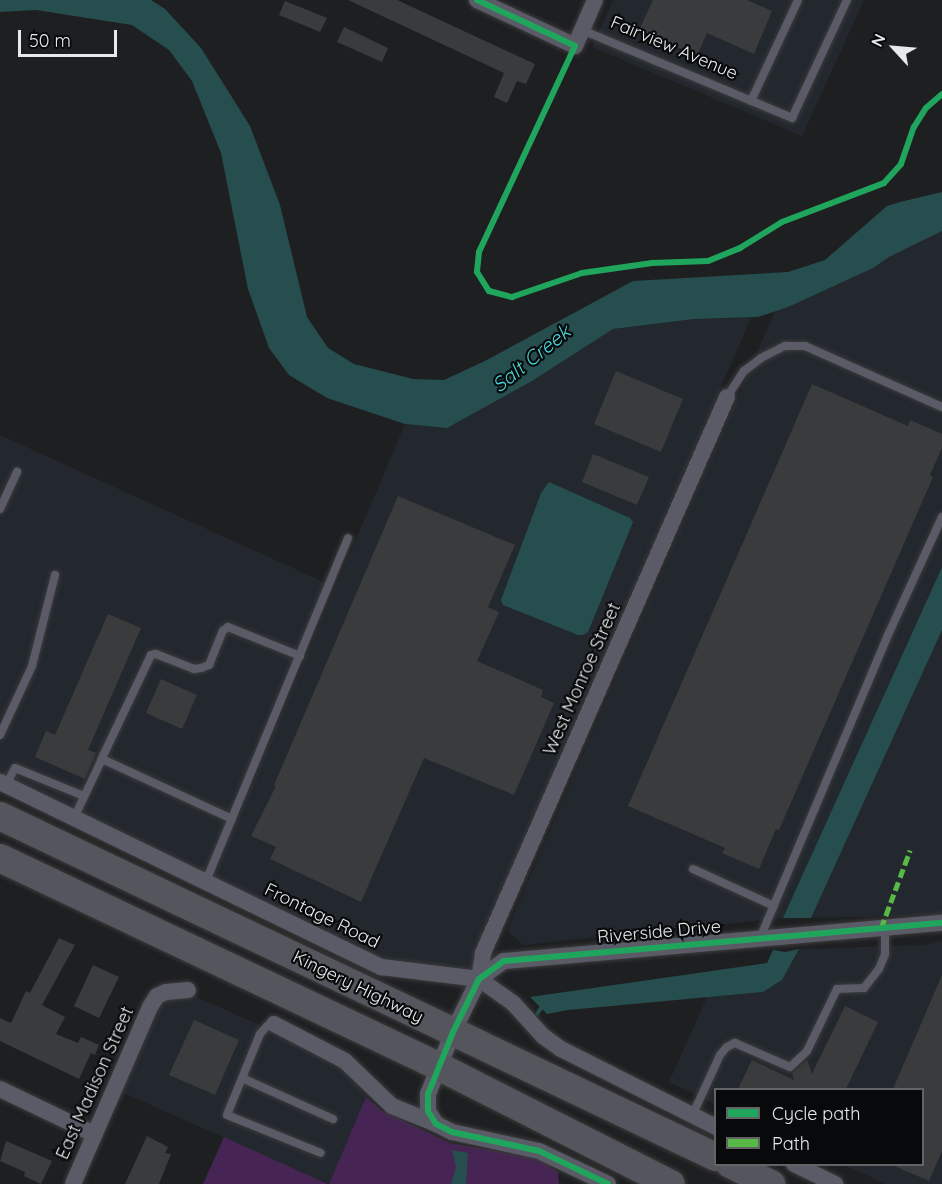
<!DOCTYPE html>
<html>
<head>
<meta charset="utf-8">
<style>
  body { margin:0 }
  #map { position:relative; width:942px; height:1184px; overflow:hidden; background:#1e1f21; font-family:Quicksand,sans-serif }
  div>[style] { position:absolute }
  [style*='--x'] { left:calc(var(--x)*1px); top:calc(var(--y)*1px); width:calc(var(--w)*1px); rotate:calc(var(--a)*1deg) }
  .built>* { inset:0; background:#22282e }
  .green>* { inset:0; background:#462554 }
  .water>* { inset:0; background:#274e4e }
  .stream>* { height:4px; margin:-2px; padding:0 2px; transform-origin:2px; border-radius:2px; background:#274e4e }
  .building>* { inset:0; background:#393b3c }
  .roads { filter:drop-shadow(0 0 2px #3b3b3c) drop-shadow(0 0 2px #3b3b3c) }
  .lane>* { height:8px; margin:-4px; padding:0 4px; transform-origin:4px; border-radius:4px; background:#5b5b68 }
  .street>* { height:16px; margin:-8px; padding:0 8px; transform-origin:8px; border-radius:8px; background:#5b5b68 }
  .highway>* { height:28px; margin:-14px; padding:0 14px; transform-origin:14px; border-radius:14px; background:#55565d }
  .quiet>* { height:4.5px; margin-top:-2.25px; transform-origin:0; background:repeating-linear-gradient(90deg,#58b947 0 9px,transparent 0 13.5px) }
  .cycleway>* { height:6px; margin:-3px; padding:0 3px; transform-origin:3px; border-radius:3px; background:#20a55d }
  span { translate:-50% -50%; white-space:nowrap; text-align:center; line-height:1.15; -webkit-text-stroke:4.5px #08090a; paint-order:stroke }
  .street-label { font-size:18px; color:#e7e9eb }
  .water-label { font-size:20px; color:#48d7da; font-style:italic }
  .legend { position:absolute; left:714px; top:1088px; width:210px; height:78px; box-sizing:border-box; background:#08090a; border:2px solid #616364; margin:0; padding:8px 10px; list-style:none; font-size:18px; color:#e7e9eb }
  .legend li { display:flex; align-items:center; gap:12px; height:30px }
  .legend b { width:30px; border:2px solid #616364 }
  .north { position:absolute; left:864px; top:18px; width:60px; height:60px; -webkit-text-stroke:4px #08090a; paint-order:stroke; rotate:296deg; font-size:16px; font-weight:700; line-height:24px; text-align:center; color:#e7e9eb }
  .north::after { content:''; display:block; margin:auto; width:21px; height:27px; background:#e7e9eb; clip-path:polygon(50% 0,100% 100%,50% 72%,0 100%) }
  .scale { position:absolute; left:18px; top:30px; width:99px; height:27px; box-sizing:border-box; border:3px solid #e7e9eb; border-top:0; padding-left:8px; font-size:18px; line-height:21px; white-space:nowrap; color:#e7e9eb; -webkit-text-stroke:4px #08090a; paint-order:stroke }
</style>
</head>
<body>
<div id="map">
  <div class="built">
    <div style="clip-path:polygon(613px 0,864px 0,802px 136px,592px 47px)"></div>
    <div style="clip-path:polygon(942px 231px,942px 567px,783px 918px,523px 945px,507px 930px,775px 311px,873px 268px,889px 257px)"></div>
    <div style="clip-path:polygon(751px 318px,479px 943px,475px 972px,379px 962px,212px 878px,405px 424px,447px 428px,532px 381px,613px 329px,694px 319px)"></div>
    <div style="clip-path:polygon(0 435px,326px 583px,205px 873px,0 775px)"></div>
    <div style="clip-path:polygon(942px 630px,942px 915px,811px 918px,838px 856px)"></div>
    <div style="clip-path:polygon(942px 941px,942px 1184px,886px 1184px,844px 1165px,922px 1164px,922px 1090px,716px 1090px,715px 1104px,669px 1082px,707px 997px,763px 992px,782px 980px,799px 949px,924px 945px)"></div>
    <div style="clip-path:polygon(190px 994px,329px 1056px,352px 1076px,366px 1097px,329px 1184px,119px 1091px,156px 1007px,168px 998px)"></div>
  </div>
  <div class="green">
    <div style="clip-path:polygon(366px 1097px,381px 1110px,450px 1143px,530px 1157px,545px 1163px,558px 1172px,559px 1184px,329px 1184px)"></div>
    <div style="clip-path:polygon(224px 1137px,328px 1184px,203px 1184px)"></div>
  </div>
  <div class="water">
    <div style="clip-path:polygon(0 0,151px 0,165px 9px,201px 48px,250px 126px,280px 205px,307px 317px,328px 348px,354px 364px,413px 379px,444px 380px,485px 361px,633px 281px,788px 272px,825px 260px,887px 206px,900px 202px,942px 192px,942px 231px,889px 257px,873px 268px,788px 307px,758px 317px,694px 319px,613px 329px,532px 381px,447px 428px,405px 424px,327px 398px,289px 375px,269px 348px,248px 289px,221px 153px,192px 81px,169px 50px,132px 25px,36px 10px,0 12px)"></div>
    <div style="clip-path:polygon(549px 482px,630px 518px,633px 522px,588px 632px,583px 635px,578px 635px,503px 605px,501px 600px,541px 493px)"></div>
    <div style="clip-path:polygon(942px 567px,942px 630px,811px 918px,783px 918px)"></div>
    <div style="clip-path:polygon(799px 949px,782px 980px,763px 992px,568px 1010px,547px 1014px,530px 997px,767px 963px,773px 950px,785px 952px)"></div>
    <div style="clip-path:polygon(452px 1150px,468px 1153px,466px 1184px,451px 1184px,456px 1167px)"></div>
  </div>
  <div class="stream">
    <div style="--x:537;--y:1014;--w:11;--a:-56"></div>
  </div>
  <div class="building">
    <div style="clip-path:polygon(348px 0,397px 0,535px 64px,526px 84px,517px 81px,507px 103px,494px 97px,504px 73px)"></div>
    <div style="clip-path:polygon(653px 0,747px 0,772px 11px,754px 54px,707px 33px,697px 56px,639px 30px)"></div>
    <div style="clip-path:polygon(285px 1px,327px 18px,320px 32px,279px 15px)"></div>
    <div style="clip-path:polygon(344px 27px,388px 48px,382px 62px,337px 42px)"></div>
    <div style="clip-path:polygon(616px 371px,683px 399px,661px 452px,594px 424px)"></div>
    <div style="clip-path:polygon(812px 384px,908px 426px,910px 420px,942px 434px,942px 448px,930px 475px,933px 477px,779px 830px,776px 829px,759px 869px,722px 853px,725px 848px,628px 806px)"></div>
    <div style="clip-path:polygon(593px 454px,649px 477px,637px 505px,582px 482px)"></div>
    <div style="clip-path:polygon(398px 496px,515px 545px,488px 607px,499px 612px,477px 661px,543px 690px,541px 697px,554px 703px,514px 795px,424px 758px,361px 902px,270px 859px,276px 847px,251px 836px,276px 786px,274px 785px)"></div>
    <div style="clip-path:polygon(108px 614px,141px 628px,88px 750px,96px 753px,85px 779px,35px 757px,46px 731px,55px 735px)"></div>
    <div style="clip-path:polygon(161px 679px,197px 695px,182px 729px,146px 713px)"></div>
    <div style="clip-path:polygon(59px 938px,75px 945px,42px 1005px,65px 1017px,56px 1034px,78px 1043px,81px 1037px,99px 1045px,95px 1055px,91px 1053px,79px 1079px,0 1041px,0 1018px,11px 1023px,26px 991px,30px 993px)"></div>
    <div style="clip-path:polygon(93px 965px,119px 977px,99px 1018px,74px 1006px)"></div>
    <div style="clip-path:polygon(942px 975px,942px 1151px,929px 1181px,890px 1164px,922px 1164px,922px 1089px,893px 1089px)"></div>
    <div style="clip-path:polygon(845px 1006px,878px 1022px,846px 1089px,738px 1089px,752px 1060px,794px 1080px,792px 1073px,807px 1060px,812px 1074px)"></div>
    <div style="clip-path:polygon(194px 1020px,239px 1040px,215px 1095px,169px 1075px)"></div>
    <div style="clip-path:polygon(147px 1136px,168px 1147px,165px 1153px,171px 1154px,159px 1184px,125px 1184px)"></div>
    <div style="clip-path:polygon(6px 1141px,52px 1161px,41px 1184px,24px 1176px,25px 1172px,0 1161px)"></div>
  </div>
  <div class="roads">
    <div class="lane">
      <div style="--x:582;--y:30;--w:228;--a:22.7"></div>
      <div style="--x:792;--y:118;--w:130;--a:-65"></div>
      <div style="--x:751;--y:101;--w:111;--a:-65"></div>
      <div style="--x:727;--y:397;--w:31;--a:-57"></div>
      <div style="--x:744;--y:371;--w:21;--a:-37"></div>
      <div style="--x:761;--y:358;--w:27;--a:-27"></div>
      <div style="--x:785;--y:346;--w:20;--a:0"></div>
      <div style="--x:805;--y:346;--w:150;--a:24"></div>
      <div style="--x:0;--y:509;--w:41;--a:-65.3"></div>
      <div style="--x:0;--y:735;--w:76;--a:-65.1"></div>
      <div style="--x:32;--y:666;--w:94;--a:-75.8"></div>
      <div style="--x:101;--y:760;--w:116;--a:-64.5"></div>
      <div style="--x:151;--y:655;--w:5;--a:-11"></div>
      <div style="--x:156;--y:654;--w:41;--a:21.5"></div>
      <div style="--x:194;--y:669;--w:7;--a:-8"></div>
      <div style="--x:201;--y:668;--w:9;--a:-21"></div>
      <div style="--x:209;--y:665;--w:37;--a:-68"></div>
      <div style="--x:223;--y:631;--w:6;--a:-39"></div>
      <div style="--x:228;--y:627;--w:78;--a:21.9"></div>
      <div style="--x:6;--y:785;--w:19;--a:-62"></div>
      <div style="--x:15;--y:768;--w:74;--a:22.1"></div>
      <div style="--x:74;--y:818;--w:65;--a:-64.6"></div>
      <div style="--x:102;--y:759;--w:143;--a:24.8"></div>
      <div style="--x:693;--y:869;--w:89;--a:24.6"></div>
      <div style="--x:206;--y:881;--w:371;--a:-67.5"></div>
      <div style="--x:760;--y:938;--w:329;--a:-67.1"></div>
      <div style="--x:888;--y:635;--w:130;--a:-65.4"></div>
      <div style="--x:274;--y:1024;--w:7;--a:164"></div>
      <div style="--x:267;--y:1026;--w:11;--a:131"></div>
      <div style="--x:260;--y:1034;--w:87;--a:112.2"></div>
      <div style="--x:227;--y:1115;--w:101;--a:22"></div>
      <div style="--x:242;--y:1078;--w:100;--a:24.3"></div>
      <div style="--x:692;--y:1116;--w:67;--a:-65.3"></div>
      <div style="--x:720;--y:1055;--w:11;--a:-49"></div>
      <div style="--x:727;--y:1047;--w:9;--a:-27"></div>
      <div style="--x:735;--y:1043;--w:60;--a:23.6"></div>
      <div style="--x:790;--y:1067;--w:23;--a:-43"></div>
      <div style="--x:807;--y:1051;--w:69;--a:-64.2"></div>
      <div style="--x:837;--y:989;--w:27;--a:-2"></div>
      <div style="--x:864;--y:988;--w:24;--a:-52"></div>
      <div style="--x:879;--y:969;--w:16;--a:-68"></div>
      <div style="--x:885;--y:954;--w:26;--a:-90"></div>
    </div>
    <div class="street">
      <div style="--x:477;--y:0;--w:108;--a:25.1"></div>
      <div style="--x:575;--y:46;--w:50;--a:-66.5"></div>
      <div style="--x:0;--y:782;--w:424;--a:25.9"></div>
      <div style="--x:381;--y:967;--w:99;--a:7"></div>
      <div style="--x:479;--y:979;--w:42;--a:35.2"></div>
      <div style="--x:513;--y:1003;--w:45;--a:47.7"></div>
      <div style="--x:543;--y:1036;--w:22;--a:36"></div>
      <div style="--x:561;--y:1049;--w:174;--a:26.7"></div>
      <div style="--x:479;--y:979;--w:26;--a:-81"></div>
      <div style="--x:483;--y:953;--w:607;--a:-66.31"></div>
      <div style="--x:274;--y:1024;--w:80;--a:27.5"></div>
      <div style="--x:345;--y:1061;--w:65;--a:43.8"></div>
      <div style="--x:392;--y:1106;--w:48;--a:22.2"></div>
      <div style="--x:0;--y:1089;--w:104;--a:25.6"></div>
      <div style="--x:794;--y:1164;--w:46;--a:26"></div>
      <div style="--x:73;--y:1184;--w:193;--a:-66.5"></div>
      <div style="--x:150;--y:1007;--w:13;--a:-58"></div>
      <div style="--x:157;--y:996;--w:10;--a:-24"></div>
      <div style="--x:166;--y:992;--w:22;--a:-5"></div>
      <div style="--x:608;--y:1184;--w:76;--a:-154.4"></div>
      <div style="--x:539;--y:1151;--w:89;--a:-167.7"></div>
      <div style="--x:452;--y:1132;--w:18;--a:-153"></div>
      <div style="--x:436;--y:1124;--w:15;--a:-122"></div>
      <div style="--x:428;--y:1111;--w:17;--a:-90"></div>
      <div style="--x:428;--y:1094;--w:67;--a:-68"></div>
      <div style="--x:453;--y:1032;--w:59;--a:-63.9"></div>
      <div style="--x:479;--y:979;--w:31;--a:-36"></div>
      <div style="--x:504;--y:961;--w:440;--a:-5"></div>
    </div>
    <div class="highway">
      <div style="--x:0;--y:816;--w:793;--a:25.47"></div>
      <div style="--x:0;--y:858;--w:485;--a:25.4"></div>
      <div style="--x:438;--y:1066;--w:261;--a:26.9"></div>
      <div style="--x:730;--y:1164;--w:46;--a:26"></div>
    </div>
  </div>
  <div class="quiet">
    <div style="--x:881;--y:928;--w:83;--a:-69.6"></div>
  </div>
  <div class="cycleway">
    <div style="--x:477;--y:0;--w:108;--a:25.1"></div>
    <div style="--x:575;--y:46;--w:227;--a:115"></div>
    <div style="--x:479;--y:252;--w:20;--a:96"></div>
    <div style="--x:477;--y:272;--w:22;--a:58"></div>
    <div style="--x:489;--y:291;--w:24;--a:15"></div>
    <div style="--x:512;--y:297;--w:74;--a:-18.9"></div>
    <div style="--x:582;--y:273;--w:71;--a:-8.1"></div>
    <div style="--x:652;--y:263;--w:56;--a:-2"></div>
    <div style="--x:708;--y:261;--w:35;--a:-22"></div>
    <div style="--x:740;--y:248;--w:49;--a:-31.8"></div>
    <div style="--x:782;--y:222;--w:109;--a:-20.9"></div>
    <div style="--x:884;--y:183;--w:25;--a:-48"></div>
    <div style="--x:901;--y:164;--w:39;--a:-71"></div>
    <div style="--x:914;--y:127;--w:22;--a:-58"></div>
    <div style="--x:926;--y:108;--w:21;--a:-41"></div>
    <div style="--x:608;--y:1184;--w:76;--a:-154.4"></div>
    <div style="--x:539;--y:1151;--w:89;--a:-167.7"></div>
    <div style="--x:452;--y:1132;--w:18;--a:-153"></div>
    <div style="--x:436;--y:1124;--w:15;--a:-122"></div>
    <div style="--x:428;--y:1111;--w:17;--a:-90"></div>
    <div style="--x:428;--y:1094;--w:67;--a:-68"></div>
    <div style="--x:453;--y:1032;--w:59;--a:-63.9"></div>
    <div style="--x:479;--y:979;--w:31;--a:-36"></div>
    <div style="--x:504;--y:961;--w:440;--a:-5"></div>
  </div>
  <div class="street-label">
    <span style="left:674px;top:48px;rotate:23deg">Fairview Avenue</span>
    <span style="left:582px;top:679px;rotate:-66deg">West Monroe Street</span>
    <span style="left:322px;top:916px;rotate:26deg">Frontage Road</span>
    <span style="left:659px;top:932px;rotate:-5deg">Riverside Drive</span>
    <span style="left:358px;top:987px;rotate:26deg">Kingery Highway</span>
    <span style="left:95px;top:1083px;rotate:-66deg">East Madison Street</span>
  </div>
  <div class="water-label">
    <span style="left:531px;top:358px;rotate:-39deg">Salt Creek</span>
  </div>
  <ul class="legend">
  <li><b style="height:8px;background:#20a55d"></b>Cycle path</li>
  <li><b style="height:8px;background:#58b947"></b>Path</li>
  </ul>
  <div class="north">N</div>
  <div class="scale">50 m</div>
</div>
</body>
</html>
